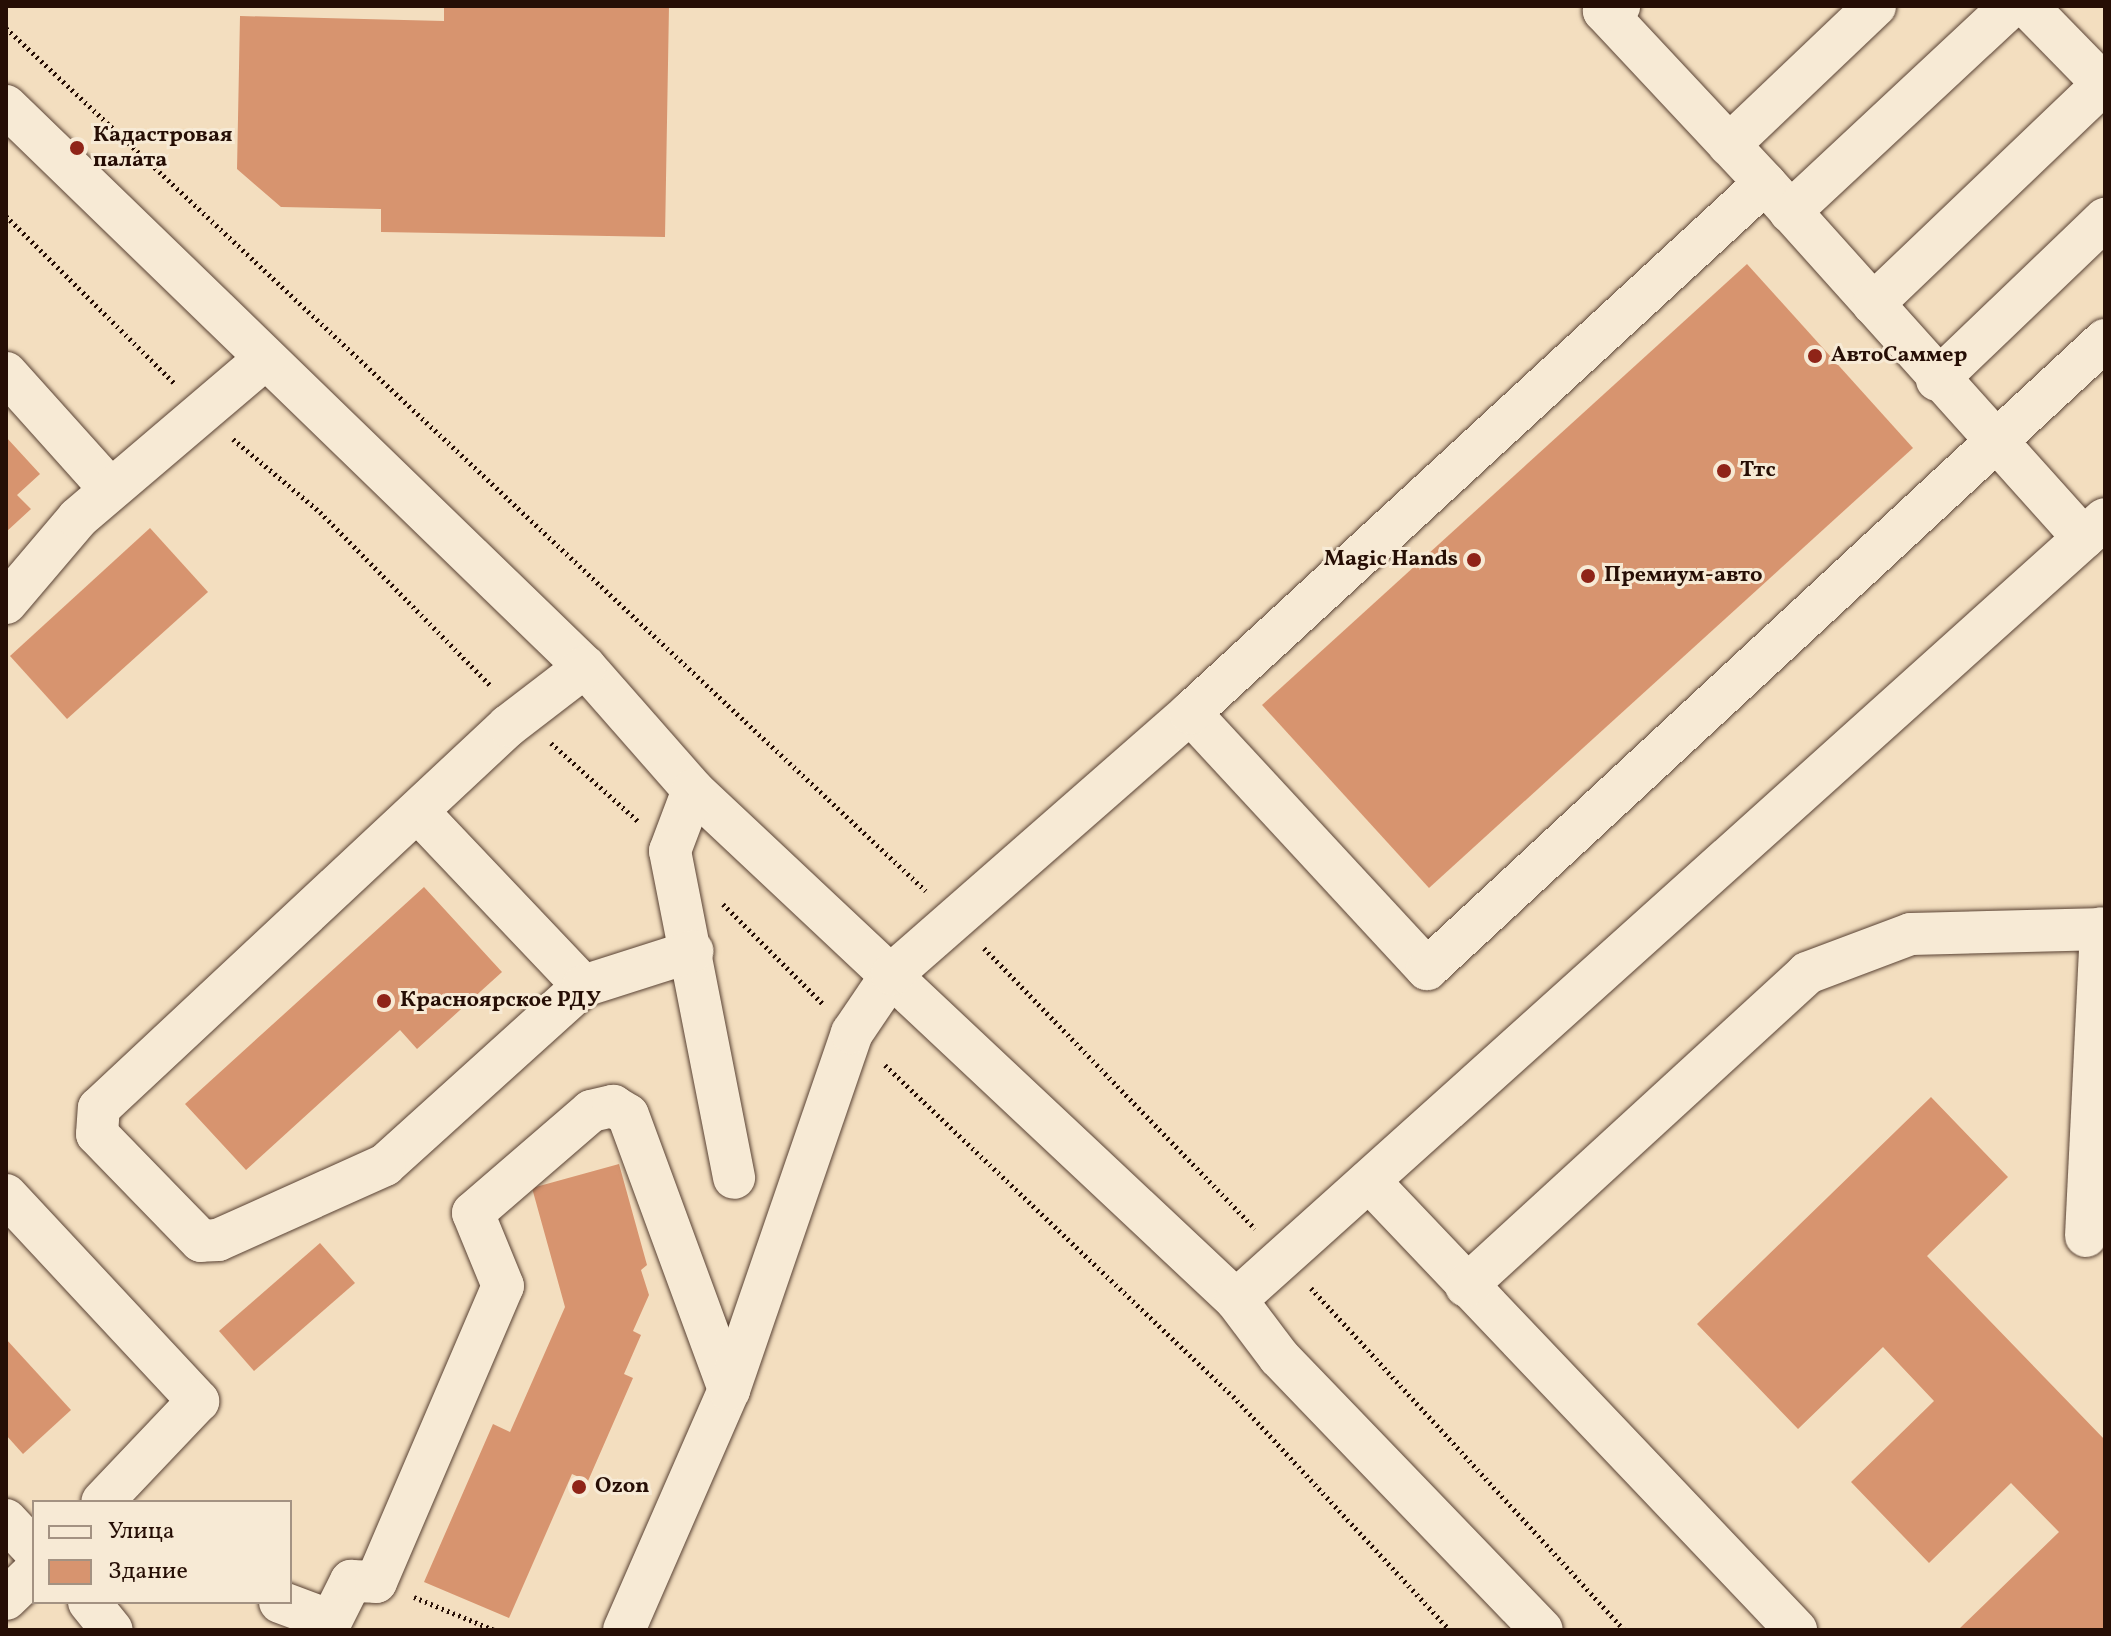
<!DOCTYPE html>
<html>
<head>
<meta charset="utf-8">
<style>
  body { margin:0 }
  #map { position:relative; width:2111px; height:1636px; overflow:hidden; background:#f3debf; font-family:Vollkorn,serif }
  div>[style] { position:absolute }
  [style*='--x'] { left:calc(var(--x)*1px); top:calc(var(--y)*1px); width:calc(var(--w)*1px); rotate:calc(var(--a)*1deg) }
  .building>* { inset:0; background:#d7946f }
  .path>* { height:5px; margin-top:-2.5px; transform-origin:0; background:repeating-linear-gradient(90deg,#260e05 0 2px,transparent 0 6px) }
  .roads { filter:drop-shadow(0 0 2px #594234) drop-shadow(0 0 2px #594234) }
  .minor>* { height:42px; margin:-21px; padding:0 21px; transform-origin:21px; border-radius:21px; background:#f7ead5 }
  .dots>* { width:22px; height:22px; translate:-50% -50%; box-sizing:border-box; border:4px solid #f7ead5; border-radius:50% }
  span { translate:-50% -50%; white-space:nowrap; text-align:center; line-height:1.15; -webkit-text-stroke:6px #f7ead5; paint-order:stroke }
  .poi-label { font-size:22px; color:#260e05; font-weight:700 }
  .left { translate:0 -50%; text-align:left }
  .right { translate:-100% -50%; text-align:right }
  .frame { position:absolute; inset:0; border:8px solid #260e05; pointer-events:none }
  .legend { position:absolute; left:32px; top:1500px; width:260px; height:104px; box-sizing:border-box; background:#f7ead5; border:2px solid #a39282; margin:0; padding:10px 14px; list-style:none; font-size:24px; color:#260e05 }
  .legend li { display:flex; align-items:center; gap:16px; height:40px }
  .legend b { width:40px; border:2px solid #a39282 }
</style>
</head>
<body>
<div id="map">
  <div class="building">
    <div style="clip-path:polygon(444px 6px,669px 6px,665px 237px,381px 232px,381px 209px,281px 207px,237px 169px,240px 16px,444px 21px)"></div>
    <div style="clip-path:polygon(1747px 264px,1913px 448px,1429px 888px,1262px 705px)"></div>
    <div style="clip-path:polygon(6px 437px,40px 474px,17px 495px,31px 509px,6px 532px)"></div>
    <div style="clip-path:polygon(150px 528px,208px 592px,67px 719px,10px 656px)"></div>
    <div style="clip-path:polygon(424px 887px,502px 972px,417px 1049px,400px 1030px,246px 1170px,185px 1104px)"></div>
    <div style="clip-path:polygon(1931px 1097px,2008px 1177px,1927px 1256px,2105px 1440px,2105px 1630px,1958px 1630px,2059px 1532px,2011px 1483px,1929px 1563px,1851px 1482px,1934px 1401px,1883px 1347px,1798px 1429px,1697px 1324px)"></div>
    <div style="clip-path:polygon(619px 1164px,647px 1265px,641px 1270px,649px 1295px,633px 1331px,641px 1335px,624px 1374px,633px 1378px,588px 1481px,572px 1474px,509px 1618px,424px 1582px,493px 1424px,510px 1432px,565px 1307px,532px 1188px)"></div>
    <div style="clip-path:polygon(320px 1243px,355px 1283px,254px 1371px,219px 1331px)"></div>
    <div style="clip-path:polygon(6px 1339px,71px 1410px,23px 1454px,6px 1435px)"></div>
  </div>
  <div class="path">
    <div style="--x:6;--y:28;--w:1261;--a:43.17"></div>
    <div style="--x:6;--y:216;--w:237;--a:44.8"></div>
    <div style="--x:233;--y:439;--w:114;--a:40"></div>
    <div style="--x:320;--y:512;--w:245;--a:45.5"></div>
    <div style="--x:551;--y:743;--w:118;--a:41.9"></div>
    <div style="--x:723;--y:904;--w:143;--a:45"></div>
    <div style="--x:984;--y:948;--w:390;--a:46"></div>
    <div style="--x:885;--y:1065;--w:480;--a:43.6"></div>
    <div style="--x:1233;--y:1396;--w:319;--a:47.2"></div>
    <div style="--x:1311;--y:1288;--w:464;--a:47.5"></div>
    <div style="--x:414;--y:1597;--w:87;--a:22.4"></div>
  </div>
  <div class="roads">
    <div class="minor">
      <div style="--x:2027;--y:6;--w:112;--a:45.7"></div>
      <div style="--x:6;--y:106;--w:806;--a:44.1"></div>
      <div style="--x:585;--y:667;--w:164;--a:48.7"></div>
      <div style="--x:693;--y:790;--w:745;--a:43.2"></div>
      <div style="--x:1236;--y:1300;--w:71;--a:53"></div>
      <div style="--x:1279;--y:1357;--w:379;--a:46.1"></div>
      <div style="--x:1729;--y:145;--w:202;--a:-43.6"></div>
      <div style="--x:1765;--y:183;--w:477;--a:48.1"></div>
      <div style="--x:1790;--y:212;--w:302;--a:-43"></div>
      <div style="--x:1873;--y:304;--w:318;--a:-43.7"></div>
      <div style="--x:6;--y:373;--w:156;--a:48.1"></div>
      <div style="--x:1937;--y:380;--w:233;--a:-43.8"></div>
      <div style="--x:6;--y:603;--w:111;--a:-49.7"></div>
      <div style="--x:78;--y:518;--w:245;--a:-40.4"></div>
      <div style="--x:1190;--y:713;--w:349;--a:47.2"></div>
      <div style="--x:1427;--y:969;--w:925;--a:-42.85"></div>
      <div style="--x:693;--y:790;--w:65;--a:110.7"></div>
      <div style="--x:670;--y:851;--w:333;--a:78.9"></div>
      <div style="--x:420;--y:814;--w:237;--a:46.5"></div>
      <div style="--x:583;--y:986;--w:267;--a:137.9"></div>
      <div style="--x:385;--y:1165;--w:183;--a:155.8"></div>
      <div style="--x:218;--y:1240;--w:17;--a:177"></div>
      <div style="--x:201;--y:1241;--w:149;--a:-134.2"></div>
      <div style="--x:97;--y:1134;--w:26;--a:-86"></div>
      <div style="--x:99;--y:1108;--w:560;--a:-43.05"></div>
      <div style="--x:508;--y:726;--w:97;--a:-37.5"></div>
      <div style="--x:583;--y:986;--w:115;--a:-17.7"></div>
      <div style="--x:1369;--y:1181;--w:620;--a:46.44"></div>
      <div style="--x:6;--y:1195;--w:282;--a:47"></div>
      <div style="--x:198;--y:1401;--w:139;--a:133.5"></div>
      <div style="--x:2086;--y:1236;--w:308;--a:-87.2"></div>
      <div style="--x:1466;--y:1286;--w:463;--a:-42.5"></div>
      <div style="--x:1807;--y:973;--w:111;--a:-20.6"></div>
      <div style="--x:1911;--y:934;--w:194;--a:-1.5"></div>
      <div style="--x:1236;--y:1300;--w:1168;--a:-41.95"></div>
      <div style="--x:6;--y:1520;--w:41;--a:47"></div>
      <div style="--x:6;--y:1599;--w:39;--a:-44"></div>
      <div style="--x:89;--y:1602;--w:36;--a:51"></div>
      <div style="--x:280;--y:1602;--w:54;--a:20.4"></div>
      <div style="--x:331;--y:1621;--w:45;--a:-63.4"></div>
      <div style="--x:351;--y:1581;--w:25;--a:2"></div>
      <div style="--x:376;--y:1582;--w:322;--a:-66.8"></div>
      <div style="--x:503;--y:1286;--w:79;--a:-112.3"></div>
      <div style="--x:473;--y:1213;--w:156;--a:-40.8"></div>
      <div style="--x:591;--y:1111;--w:23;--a:-13"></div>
      <div style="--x:613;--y:1106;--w:17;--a:31"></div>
      <div style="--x:628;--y:1115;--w:293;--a:69.8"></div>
      <div style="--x:624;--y:1630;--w:262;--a:-66.4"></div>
      <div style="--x:729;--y:1390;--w:378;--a:-71"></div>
      <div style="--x:852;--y:1033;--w:71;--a:-55.9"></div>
      <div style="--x:892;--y:974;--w:396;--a:-41.2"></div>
      <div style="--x:1190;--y:713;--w:782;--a:-42.67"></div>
      <div style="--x:1765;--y:183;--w:236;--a:-133.1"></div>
      <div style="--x:1604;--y:11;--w:16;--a:-18"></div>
    </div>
  </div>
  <div class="dots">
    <div style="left:77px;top:148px;background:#8f2418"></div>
    <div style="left:1815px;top:356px;background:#8f2418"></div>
    <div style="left:1724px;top:471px;background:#8f2418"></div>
    <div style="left:1474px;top:560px;background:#8f2418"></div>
    <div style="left:1588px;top:576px;background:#8f2418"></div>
    <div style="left:384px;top:1001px;background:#8f2418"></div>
    <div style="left:579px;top:1487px;background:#8f2418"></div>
  </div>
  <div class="poi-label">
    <span class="left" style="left:93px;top:148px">Кадастровая<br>палата</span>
    <span class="left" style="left:1831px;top:356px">АвтоСаммер</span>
    <span class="left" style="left:1740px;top:471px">Ттс</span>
    <span class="right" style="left:1458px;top:560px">Magic Hands</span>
    <span class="left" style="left:1604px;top:576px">Премиум-авто</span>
    <span class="left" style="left:400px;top:1001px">Красноярское РДУ</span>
    <span class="left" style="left:595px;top:1487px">Ozon</span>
  </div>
  <div class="frame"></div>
  <ul class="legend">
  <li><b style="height:10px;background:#f7ead5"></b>Улица</li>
  <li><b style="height:22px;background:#d7946f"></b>Здание</li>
  </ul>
</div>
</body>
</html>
